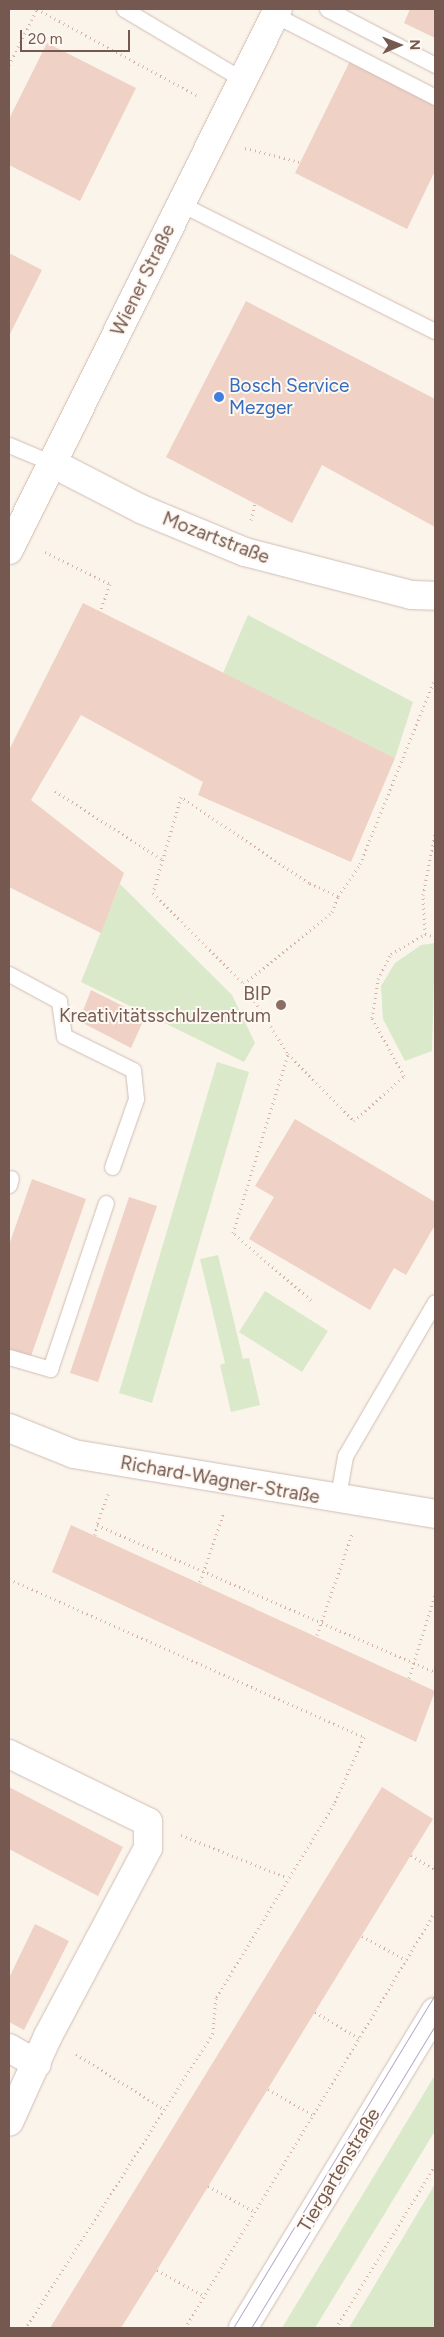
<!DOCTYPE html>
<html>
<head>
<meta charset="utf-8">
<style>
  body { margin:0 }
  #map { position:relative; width:444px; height:2337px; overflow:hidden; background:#fbf4eb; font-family:Figtree,sans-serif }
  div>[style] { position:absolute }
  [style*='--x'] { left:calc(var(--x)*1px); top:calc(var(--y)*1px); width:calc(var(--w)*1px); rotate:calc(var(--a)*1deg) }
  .green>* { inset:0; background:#dae9ca }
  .building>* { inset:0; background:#efd1c5 }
  .path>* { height:3px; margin-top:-1.5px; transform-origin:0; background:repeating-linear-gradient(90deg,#d4b4a7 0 1px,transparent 0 5px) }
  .roads { filter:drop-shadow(0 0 1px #cfbdb4) drop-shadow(0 0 1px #cfbdb4) }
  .lane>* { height:15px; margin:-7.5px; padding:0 7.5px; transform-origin:7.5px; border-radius:7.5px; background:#fff }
  .street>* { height:28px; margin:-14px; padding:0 14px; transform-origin:14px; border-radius:14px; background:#fff }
  .secondary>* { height:28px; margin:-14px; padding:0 14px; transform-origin:14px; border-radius:14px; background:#fff }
  .tram>* { height:1px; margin:-0.5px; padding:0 0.5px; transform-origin:0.5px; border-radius:0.5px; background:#b6a9c6 }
  .dots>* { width:14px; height:14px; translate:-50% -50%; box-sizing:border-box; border:2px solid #fef8f2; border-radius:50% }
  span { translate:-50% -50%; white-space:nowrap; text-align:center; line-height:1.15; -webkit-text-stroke:4px #fef8f2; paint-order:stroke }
  .street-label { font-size:19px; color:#755950 }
  .shop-label { font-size:19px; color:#366cbe }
  .left { translate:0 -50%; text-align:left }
  .education-label { font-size:19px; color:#785e54 }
  .right { translate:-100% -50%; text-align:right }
  .frame { position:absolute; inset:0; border:10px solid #755950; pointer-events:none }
  .north { position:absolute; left:374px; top:20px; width:50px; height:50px; -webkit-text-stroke:4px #fef8f2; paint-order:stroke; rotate:89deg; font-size:14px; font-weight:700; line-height:20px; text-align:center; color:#755950 }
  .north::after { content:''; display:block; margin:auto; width:18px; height:22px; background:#755950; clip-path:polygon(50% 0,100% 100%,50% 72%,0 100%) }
  .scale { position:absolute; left:20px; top:30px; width:110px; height:22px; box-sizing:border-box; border:2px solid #755950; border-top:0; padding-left:6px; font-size:15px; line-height:18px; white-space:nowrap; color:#755950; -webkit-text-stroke:4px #fef8f2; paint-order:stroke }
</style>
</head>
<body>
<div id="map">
  <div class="green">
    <div style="clip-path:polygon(248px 615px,413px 702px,395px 758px,223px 673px)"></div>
    <div style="clip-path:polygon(120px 884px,232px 995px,255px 1043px,244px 1062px,81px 982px)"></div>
    <div style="clip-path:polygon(435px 943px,432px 1051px,405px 1061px,383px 1019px,381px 986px,395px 963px,421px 945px)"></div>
    <div style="clip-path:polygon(217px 1062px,249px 1072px,152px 1403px,119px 1393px)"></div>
    <div style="clip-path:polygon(218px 1255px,243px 1359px,249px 1358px,260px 1405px,231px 1412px,220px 1365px,225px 1363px,200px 1259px)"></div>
    <div style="clip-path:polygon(265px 1291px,328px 1331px,302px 1372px,239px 1332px)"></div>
    <div style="clip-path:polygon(435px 2075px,435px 2131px,315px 2328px,282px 2328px)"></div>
    <div style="clip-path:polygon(435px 2184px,435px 2328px,349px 2328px)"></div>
  </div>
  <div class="building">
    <div style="clip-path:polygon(410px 9px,435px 9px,435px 38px,404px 23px)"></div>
    <div style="clip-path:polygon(47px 43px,136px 88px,80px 201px,9px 165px,9px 119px)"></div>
    <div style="clip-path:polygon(350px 61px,435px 104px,435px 171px,407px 229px,295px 173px)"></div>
    <div style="clip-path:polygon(9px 253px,42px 270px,9px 336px)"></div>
    <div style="clip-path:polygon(246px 301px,435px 399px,435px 527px,322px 465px,292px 523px,166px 457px)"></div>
    <div style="clip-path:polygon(83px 603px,395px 758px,351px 862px,198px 795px,203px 782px,81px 715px,31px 800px,124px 873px,101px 933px,9px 887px,9px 750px)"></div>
    <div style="clip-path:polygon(91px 990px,145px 1017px,131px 1048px,79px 1021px)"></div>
    <div style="clip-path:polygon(295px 1119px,435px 1202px,435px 1225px,406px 1275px,394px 1268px,370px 1310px,249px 1239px,274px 1197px,255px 1186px)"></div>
    <div style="clip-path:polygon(32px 1179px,86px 1199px,30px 1359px,9px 1352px,9px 1245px)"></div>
    <div style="clip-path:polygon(129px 1197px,157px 1206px,98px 1382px,70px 1373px)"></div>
    <div style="clip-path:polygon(71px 1525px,435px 1691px,416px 1742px,52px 1572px)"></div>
    <div style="clip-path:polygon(9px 1787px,123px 1847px,98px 1896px,9px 1849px)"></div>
    <div style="clip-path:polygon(382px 1787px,433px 1819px,157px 2270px,121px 2328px,50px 2328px)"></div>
    <div style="clip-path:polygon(35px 1924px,69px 1941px,24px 2030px,9px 2022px,9px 1978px)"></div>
  </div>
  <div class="path">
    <div style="--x:37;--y:9;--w:183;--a:28.4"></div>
    <div style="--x:9;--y:65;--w:63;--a:-63.4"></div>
    <div style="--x:245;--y:148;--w:57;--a:14.3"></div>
    <div style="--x:251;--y:520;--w:17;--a:-77"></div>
    <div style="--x:45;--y:552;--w:72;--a:26.2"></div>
    <div style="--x:110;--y:584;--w:30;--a:110"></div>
    <div style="--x:55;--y:791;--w:128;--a:32.6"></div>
    <div style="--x:338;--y:896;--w:39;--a:-55"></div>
    <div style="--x:360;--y:864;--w:201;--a:-68"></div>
    <div style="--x:425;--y:934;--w:10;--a:17"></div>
    <div style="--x:244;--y:984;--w:114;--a:-39.3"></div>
    <div style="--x:332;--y:912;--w:17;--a:-69"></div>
    <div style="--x:338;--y:896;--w:32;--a:-156"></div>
    <div style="--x:309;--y:883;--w:154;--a:-146.1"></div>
    <div style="--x:181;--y:797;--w:100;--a:106.3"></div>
    <div style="--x:153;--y:893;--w:129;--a:45"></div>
    <div style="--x:244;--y:984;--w:83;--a:57.8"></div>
    <div style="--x:311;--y:1300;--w:103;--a:-139.3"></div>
    <div style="--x:233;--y:1233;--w:187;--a:-72.9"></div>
    <div style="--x:288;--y:1054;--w:94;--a:45.4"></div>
    <div style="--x:354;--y:1121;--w:67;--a:-42"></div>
    <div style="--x:404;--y:1076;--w:66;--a:-118.9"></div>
    <div style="--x:372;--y:1018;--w:39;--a:-81"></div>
    <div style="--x:378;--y:979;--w:28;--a:-63"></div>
    <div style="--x:391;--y:954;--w:39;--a:-30"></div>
    <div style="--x:425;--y:934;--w:39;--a:-93"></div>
    <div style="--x:423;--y:895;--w:63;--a:-79"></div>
    <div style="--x:108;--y:1494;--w:33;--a:110"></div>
    <div style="--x:97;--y:1525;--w:369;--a:23.5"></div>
    <div style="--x:95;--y:1535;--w:10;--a:-79"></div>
    <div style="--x:9;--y:1579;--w:389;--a:24"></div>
    <div style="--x:364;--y:1737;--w:73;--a:114.1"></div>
    <div style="--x:334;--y:1804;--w:227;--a:121.3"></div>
    <div style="--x:216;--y:1998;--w:35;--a:95"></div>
    <div style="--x:213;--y:2033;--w:349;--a:122.4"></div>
    <div style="--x:200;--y:1582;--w:74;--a:-71.1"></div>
    <div style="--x:317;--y:1635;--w:107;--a:-70.9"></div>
    <div style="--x:409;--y:1678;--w:87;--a:-72.6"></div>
    <div style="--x:181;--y:1835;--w:115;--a:21.9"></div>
    <div style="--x:411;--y:1855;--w:28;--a:32"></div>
    <div style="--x:362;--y:1936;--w:50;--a:28.6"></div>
    <div style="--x:315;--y:2012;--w:51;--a:30.6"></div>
    <div style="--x:76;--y:2054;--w:102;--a:32.1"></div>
    <div style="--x:268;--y:2089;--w:52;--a:30"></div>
    <div style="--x:208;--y:2186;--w:54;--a:29"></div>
    <div style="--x:157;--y:2270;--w:54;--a:29"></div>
    <div style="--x:185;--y:2328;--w:485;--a:-59"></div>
    <div style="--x:336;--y:2328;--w:191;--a:-58.7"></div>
  </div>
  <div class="roads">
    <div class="lane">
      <div style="--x:124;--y:9;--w:139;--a:30.8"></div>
      <div style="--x:327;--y:9;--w:122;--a:27.4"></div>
      <div style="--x:275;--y:15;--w:180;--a:27.1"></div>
      <div style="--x:181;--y:204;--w:284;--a:26.6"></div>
      <div style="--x:9;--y:445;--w:47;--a:22.7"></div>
      <div style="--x:9;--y:974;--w:57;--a:28.4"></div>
      <div style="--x:59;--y:1001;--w:35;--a:82"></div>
      <div style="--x:64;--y:1036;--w:77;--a:26.2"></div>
      <div style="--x:133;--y:1070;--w:29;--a:84"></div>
      <div style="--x:136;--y:1099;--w:72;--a:109.4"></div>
      <div style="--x:9;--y:1185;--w:7;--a:-74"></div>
      <div style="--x:9;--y:1357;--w:43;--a:16.3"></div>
      <div style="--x:50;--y:1369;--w:175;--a:-71.4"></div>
      <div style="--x:337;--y:1502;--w:47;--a:-80.1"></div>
      <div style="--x:345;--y:1456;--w:178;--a:-59.7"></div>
    </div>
    <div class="street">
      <div style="--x:52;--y:463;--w:100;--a:27.3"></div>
      <div style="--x:141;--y:509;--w:113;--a:22.5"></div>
      <div style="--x:245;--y:552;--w:171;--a:14.5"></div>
      <div style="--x:411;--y:595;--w:24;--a:2"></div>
      <div style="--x:9;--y:550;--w:604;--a:-63.56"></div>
      <div style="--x:9;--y:1428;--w:70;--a:21.8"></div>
      <div style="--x:74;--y:1454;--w:366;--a:9.4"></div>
      <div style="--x:9;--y:1754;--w:155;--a:26.1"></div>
      <div style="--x:148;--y:1822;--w:26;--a:90"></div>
      <div style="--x:148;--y:1848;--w:213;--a:118"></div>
      <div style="--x:48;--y:2036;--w:94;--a:114.4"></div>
      <div style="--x:9;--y:2048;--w:32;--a:30"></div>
    </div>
    <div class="secondary">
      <div style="--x:243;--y:2328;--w:370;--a:-58.7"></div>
    </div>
  </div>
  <div class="tram">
    <div style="--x:233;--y:2328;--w:389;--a:-58.8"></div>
    <div style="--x:251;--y:2328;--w:354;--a:-58.7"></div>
  </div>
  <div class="dots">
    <div style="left:219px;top:397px;background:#3f7fe0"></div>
    <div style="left:281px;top:1005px;background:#8d6e63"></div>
  </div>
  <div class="street-label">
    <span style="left:143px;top:280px;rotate:-64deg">Wiener Straße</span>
    <span style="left:216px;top:538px;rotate:21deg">Mozartstraße</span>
    <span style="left:220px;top:1480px;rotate:10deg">Richard-Wagner-Straße</span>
    <span style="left:339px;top:2170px;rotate:-59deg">Tiergartenstraße</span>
  </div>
  <div class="shop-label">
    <span class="left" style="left:229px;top:397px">Bosch Service<br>Mezger</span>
  </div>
  <div class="education-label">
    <span class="right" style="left:271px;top:1005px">BIP<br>Kreativitätsschulzentrum</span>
  </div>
  <div class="frame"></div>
  <div class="north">N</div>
  <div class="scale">20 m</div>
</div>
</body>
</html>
